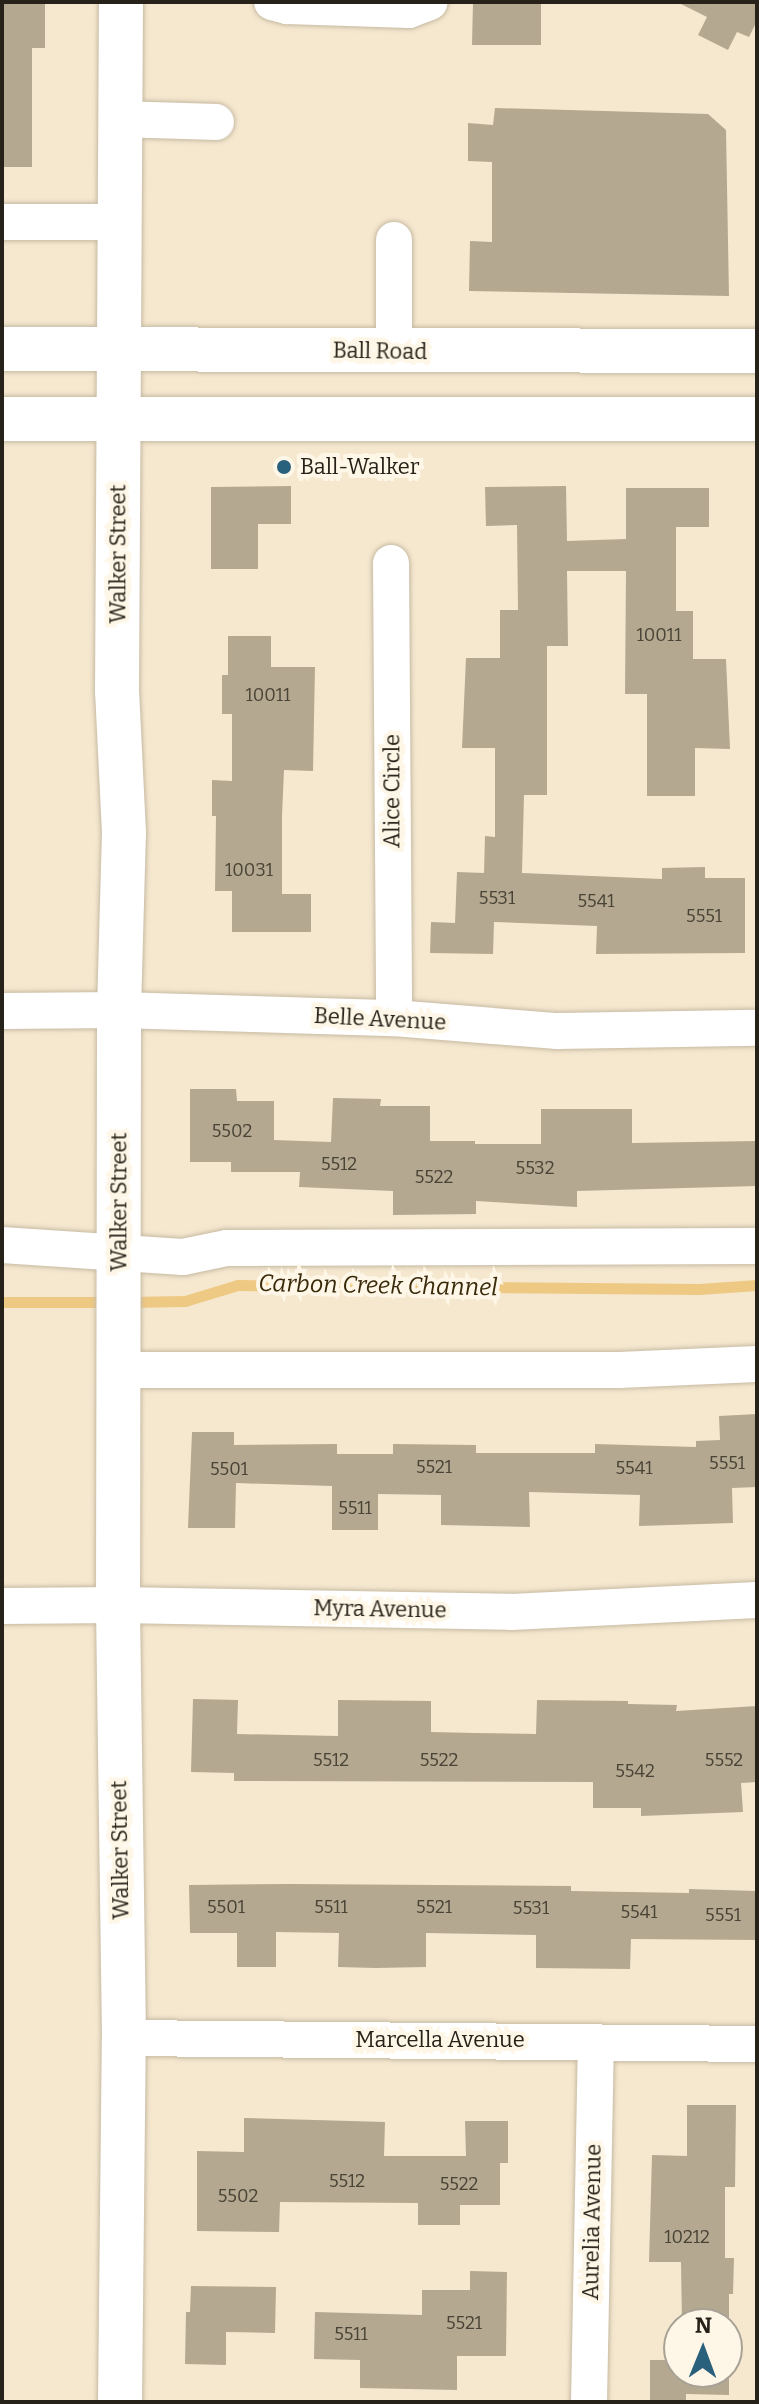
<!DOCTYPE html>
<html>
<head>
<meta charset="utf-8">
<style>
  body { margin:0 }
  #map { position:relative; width:759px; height:2404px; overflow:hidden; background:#f5e8cf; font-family:Bitter,serif }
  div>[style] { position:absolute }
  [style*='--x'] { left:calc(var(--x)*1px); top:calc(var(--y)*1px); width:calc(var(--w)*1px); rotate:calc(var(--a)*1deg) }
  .stream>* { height:11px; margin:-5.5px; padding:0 5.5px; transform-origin:5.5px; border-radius:5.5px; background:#eec983 }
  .building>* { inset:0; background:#b4a890 }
  .roads { filter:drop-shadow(0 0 2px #c7baa3) drop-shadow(0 0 2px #c7baa3) }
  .minor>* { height:36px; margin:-18px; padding:0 18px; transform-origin:18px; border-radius:18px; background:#fff }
  .major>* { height:44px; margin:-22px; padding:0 22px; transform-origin:22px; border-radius:22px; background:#fff }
  .dots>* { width:22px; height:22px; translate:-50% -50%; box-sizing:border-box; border:4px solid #fef6e7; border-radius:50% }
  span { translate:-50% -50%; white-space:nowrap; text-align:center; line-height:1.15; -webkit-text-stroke:8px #fef6e7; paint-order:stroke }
  .number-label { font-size:18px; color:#4a4437 }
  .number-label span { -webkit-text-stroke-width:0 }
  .street-label { font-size:22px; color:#272219 }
  .poi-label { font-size:22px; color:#272219 }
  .left { translate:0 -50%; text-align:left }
  .water-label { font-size:24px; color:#382909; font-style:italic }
  .frame { position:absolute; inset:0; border:4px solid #272219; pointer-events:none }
  .north { position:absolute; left:663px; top:2308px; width:80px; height:80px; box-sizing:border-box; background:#fef6e7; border:2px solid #a8a195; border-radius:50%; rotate:1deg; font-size:22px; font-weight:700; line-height:32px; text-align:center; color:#272219 }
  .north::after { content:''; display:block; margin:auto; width:28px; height:36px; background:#29607b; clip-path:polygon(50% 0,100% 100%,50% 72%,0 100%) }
</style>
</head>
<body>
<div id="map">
  <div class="stream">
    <div style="--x:2;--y:1302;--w:109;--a:0"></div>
    <div style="--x:128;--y:1302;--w:57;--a:-1"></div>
    <div style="--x:185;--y:1301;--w:55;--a:-16.8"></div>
    <div style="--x:238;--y:1285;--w:461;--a:0.5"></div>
    <div style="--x:699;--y:1289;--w:58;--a:-3.9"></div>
  </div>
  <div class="building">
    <div style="clip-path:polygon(2px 2px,45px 2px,45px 48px,32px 48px,32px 167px,2px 167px)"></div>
    <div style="clip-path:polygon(473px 2px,541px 2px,541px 45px,472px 45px)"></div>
    <div style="clip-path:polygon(677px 2px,757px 2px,757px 21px,749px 37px,737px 32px,728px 50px,698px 35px,707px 17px)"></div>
    <div style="clip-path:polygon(495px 108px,708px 114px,726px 130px,729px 296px,469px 291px,470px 241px,492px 242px,492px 162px,468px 161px,468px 123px,493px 125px)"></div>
    <div style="clip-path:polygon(291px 486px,291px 524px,258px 524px,258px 569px,211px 569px,211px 487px)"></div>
    <div style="clip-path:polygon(566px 486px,567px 541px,626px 539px,626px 488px,709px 488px,709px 527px,676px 527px,676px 611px,693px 611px,693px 659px,726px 659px,730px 749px,695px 748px,695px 796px,647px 796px,647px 694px,625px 694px,626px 571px,567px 571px,568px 646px,547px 646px,547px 795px,524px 795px,522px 873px,662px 879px,662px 868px,705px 867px,705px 878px,745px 878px,745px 953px,596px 954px,597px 926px,494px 922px,493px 954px,430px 953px,431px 922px,455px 923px,457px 872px,484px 873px,485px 836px,495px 837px,495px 748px,462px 748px,466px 658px,500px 658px,500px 610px,518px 610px,517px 525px,486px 526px,485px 487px)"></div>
    <div style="clip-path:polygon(228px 636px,271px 636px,271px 667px,315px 667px,313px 771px,284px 770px,282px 816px,282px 894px,311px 894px,311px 932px,232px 932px,232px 891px,215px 891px,216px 816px,212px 816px,212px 780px,232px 781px,232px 714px,222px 714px,222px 675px,228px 675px)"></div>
    <div style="clip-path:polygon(190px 1089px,236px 1089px,237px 1101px,274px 1101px,274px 1140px,331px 1142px,333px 1098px,381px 1099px,380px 1106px,430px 1106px,430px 1141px,475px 1141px,475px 1144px,541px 1144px,541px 1109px,632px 1109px,632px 1143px,757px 1141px,757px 1186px,577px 1191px,577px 1207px,476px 1201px,476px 1214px,393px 1215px,393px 1191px,299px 1187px,300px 1172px,231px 1172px,231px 1162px,190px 1162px)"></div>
    <div style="clip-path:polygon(757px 1414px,757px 1487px,732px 1488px,733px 1523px,639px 1526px,640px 1495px,529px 1492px,530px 1527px,441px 1525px,441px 1495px,378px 1494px,378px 1530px,332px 1530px,332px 1486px,236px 1483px,235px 1528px,188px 1528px,192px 1432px,234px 1432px,234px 1445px,337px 1444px,337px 1454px,393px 1454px,393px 1444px,476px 1445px,476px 1453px,595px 1453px,595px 1444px,696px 1447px,696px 1441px,720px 1440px,719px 1416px)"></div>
    <div style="clip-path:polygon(193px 1699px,238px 1700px,237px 1734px,338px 1736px,338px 1700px,431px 1701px,431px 1732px,475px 1733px,536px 1734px,537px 1700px,628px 1701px,628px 1704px,677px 1705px,676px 1711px,757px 1706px,757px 1782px,741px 1783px,743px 1812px,641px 1816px,641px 1808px,593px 1808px,593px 1782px,234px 1781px,234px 1773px,191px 1772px)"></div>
    <div style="clip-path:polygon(290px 1884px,571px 1886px,571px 1891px,689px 1893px,689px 1889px,757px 1891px,757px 1940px,631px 1939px,630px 1969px,536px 1968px,536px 1935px,426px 1933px,426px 1967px,376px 1968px,338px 1967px,339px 1933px,276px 1932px,276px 1967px,237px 1967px,237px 1933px,190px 1933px,189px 1885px)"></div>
    <div style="clip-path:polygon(687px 2105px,736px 2105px,735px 2187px,725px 2187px,725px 2258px,734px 2258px,733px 2294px,729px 2294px,729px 2395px,686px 2394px,686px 2402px,650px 2402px,650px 2360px,679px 2360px,679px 2372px,727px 2372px,727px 2324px,682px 2324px,681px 2262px,649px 2262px,652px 2155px,687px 2156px)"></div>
    <div style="clip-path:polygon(244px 2118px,385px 2122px,384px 2156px,466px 2156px,465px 2121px,508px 2121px,508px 2163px,500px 2163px,500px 2205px,460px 2205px,460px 2225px,418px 2225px,418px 2203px,280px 2202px,279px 2232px,197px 2231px,197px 2151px,244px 2152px)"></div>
    <div style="clip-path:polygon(470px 2271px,507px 2272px,506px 2356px,457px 2356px,457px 2390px,360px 2388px,360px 2360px,314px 2359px,315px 2312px,422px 2315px,422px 2290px,470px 2290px)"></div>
    <div style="clip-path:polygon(191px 2286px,276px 2287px,275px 2333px,226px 2332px,226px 2365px,185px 2364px,186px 2312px,190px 2312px)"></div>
  </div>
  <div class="roads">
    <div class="minor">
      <div style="--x:272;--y:2;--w:16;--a:15"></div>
      <div style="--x:287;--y:6;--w:122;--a:1.9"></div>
      <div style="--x:409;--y:10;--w:22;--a:-21"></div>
      <div style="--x:119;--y:119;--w:97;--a:1.8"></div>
      <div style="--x:2;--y:222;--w:117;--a:0"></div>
      <div style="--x:394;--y:240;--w:110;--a:90"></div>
      <div style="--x:391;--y:563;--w:455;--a:89.6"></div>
      <div style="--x:2;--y:1011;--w:117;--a:-0.5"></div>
      <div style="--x:119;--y:1010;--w:275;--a:1.7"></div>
      <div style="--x:394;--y:1018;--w:164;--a:4.6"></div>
      <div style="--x:557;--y:1031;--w:200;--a:-0.9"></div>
      <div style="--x:2;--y:1245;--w:181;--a:3.8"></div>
      <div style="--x:183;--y:1257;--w:45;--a:-11.6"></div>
      <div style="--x:227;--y:1248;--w:530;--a:-0.22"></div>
      <div style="--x:118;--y:1370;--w:501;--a:0"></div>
      <div style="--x:619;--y:1370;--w:138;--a:-2.5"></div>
      <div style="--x:2;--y:1606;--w:116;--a:-0.5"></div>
      <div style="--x:118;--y:1605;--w:393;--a:1"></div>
      <div style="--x:511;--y:1612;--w:246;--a:-2.8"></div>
      <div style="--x:124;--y:2038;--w:633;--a:0.54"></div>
      <div style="--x:589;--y:2402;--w:360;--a:-88.9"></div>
    </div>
    <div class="major">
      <div style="--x:2;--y:349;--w:755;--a:0.15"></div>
      <div style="--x:2;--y:419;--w:755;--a:0"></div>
      <div style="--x:120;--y:2402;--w:364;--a:-89.4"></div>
      <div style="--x:124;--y:2038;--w:433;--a:-90.8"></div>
      <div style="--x:118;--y:1605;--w:595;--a:-89.9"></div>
      <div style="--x:119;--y:1010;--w:177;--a:-88.4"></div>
      <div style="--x:124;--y:833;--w:141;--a:-92.8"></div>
      <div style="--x:117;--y:692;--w:690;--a:-89.67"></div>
    </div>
  </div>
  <div class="dots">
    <div style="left:284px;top:467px;background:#29607b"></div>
  </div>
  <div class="number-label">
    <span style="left:659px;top:635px">10011</span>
    <span style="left:268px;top:695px">10011</span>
    <span style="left:249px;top:870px">10031</span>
    <span style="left:497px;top:898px">5531</span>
    <span style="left:596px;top:901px">5541</span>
    <span style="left:704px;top:916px">5551</span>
    <span style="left:232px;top:1131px">5502</span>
    <span style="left:339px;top:1164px">5512</span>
    <span style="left:535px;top:1168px">5532</span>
    <span style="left:434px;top:1177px">5522</span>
    <span style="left:727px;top:1463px">5551</span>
    <span style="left:434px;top:1467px">5521</span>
    <span style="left:634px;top:1468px">5541</span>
    <span style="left:229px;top:1469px">5501</span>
    <span style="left:355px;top:1508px">5511</span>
    <span style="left:331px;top:1760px">5512</span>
    <span style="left:439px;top:1760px">5522</span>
    <span style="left:724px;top:1760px">5552</span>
    <span style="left:635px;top:1771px">5542</span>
    <span style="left:226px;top:1907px">5501</span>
    <span style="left:331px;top:1907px">5511</span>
    <span style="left:434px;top:1907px">5521</span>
    <span style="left:531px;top:1908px">5531</span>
    <span style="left:639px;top:1912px">5541</span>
    <span style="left:723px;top:1915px">5551</span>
    <span style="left:347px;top:2181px">5512</span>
    <span style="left:459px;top:2184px">5522</span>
    <span style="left:238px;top:2196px">5502</span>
    <span style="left:687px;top:2237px">10212</span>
    <span style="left:464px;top:2323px">5521</span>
    <span style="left:351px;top:2334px">5511</span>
  </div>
  <div class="street-label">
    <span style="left:380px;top:351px;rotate:1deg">Ball Road</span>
    <span style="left:118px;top:554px;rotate:-90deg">Walker Street</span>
    <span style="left:392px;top:791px;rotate:-90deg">Alice Circle</span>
    <span style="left:380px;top:1019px;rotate:3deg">Belle Avenue</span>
    <span style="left:119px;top:1202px;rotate:-90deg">Walker Street</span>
    <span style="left:380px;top:1609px;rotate:1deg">Myra Avenue</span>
    <span style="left:120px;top:1850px;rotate:-91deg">Walker Street</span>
    <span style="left:440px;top:2040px">Marcella Avenue</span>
    <span style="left:592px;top:2222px;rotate:-89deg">Aurelia Avenue</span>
  </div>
  <div class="poi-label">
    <span class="left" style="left:300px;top:467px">Ball-Walker</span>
  </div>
  <div class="water-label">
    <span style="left:378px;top:1286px;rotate:1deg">Carbon Creek Channel</span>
  </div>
  <div class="frame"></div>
  <div class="north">N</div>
</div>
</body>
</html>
